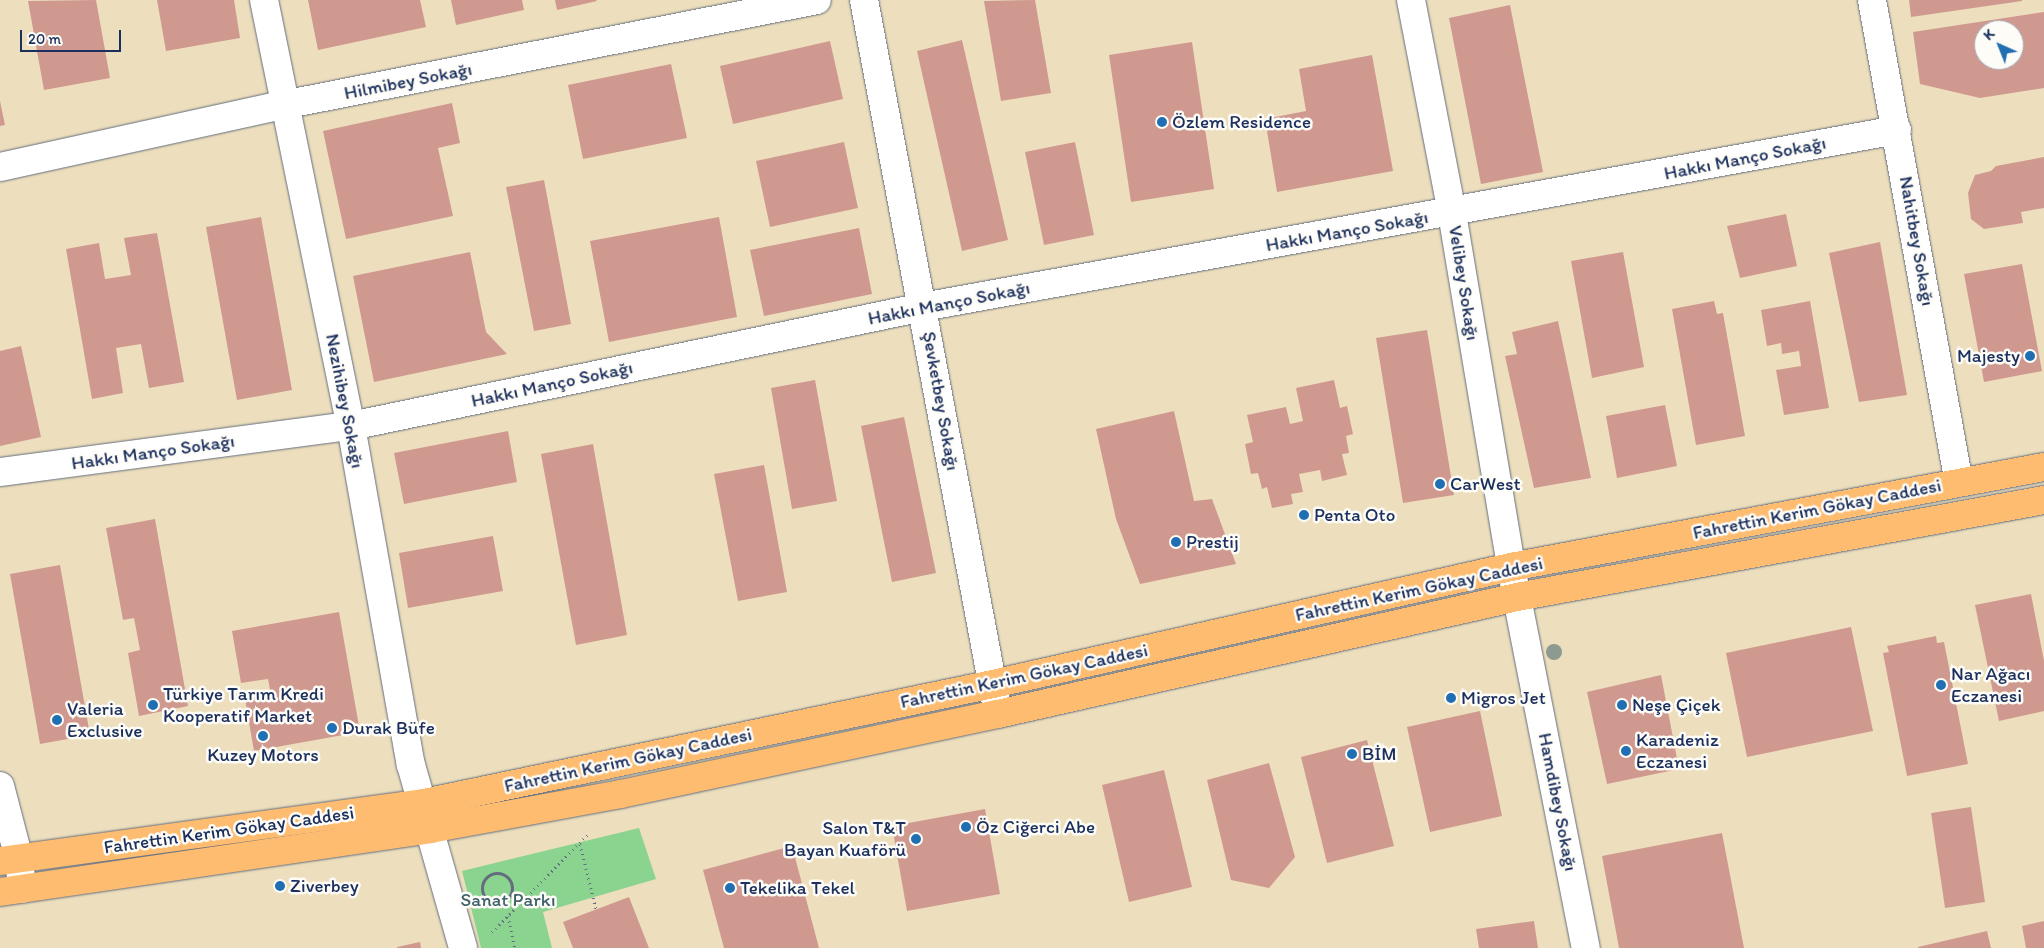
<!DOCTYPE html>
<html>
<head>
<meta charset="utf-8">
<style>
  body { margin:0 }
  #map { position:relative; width:2044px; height:948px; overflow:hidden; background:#eddfbd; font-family:Itim,sans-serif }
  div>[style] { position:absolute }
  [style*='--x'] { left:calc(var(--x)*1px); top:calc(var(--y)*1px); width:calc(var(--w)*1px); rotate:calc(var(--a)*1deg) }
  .green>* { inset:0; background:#8bd490 }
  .building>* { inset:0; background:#d09990 }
  .path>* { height:3px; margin-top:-1.5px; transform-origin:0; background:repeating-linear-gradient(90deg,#646d7f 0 1px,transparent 0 5px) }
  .path>.ring { margin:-1.5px; padding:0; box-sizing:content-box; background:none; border:3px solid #646d7f; border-radius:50% }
  .roads { filter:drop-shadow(0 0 1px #646d7f) drop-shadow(0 0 1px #646d7f) }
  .minor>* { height:28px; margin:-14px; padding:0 14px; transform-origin:14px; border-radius:14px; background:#fff }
  .primary>* { height:28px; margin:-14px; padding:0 14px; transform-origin:14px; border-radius:14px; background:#fdbc70 }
  .trees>* { width:16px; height:16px; margin:-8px; border-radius:50%; background:#8c9a91 }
  .dots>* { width:14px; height:14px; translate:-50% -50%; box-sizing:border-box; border:2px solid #fdfcf7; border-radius:50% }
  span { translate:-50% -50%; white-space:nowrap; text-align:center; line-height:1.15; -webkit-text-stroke:5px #fdfcf7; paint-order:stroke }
  .street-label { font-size:19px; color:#1b2f5e }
  .poi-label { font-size:19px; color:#1b2f5e }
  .left { translate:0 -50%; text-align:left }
  .right { translate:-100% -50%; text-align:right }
  .park-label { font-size:19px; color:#3d616d }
  .north { position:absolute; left:1974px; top:20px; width:50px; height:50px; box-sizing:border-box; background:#fdfcf7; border:1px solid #a3aaba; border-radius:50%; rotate:316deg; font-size:14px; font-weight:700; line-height:20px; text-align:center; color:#1b2f5e }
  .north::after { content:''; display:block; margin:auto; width:18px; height:22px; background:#1f6fb2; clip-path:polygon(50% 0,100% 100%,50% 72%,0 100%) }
  .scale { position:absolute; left:20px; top:30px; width:101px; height:22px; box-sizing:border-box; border:2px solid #1b2f5e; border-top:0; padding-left:6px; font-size:15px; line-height:18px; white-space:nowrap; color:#1b2f5e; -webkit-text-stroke:4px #fdfcf7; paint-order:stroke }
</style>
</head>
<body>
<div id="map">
  <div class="green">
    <div style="clip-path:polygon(639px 828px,656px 879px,543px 912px,552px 948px,481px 948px,462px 871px)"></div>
  </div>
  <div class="building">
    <div style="clip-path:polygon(96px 0,110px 78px,44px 90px,28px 1px)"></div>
    <div style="clip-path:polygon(157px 0,234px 0,240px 38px,166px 51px)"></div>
    <div style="clip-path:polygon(308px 0,420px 0,426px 27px,318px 50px)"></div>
    <div style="clip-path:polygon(451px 0,522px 0,524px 10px,456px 25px)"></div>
    <div style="clip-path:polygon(555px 0,596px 0,597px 1px,557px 10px)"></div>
    <div style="clip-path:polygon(1035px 0,1051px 93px,1001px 101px,984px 1px)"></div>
    <div style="clip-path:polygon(1909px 0,2022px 0,2022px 1px,1911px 17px)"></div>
    <div style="clip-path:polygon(1510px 5px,1543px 172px,1481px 184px,1449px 18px)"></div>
    <div style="clip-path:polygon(evenodd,2044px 12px,2044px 88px,1980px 98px,1920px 84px,1913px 32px,2044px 12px,1984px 30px,2014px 30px,2014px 60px,1984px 60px,1984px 30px)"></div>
    <div style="clip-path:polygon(962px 40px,1008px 240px,962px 251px,917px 51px)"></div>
    <div style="clip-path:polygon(830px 41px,843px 99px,733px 124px,720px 66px)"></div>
    <div style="clip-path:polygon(1192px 42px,1214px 189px,1131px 202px,1109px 55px)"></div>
    <div style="clip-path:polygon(1372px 55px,1393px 171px,1277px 192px,1265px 119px,1306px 111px,1299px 69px)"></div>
    <div style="clip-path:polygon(671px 64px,687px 138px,583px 159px,568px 85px)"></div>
    <div style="clip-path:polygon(0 101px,5px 125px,0 126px)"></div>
    <div style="clip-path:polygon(452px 103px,460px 143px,438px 148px,453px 216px,346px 239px,323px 131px)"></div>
    <div style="clip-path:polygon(844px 142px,858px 208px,770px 227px,756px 161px)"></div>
    <div style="clip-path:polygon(1075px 142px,1094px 235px,1044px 245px,1025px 152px)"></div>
    <div style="clip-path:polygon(2044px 157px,2044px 208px,2021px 212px,2023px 223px,1984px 229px,1971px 219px,1968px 193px,1975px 175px,1991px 171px,1996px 166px)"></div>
    <div style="clip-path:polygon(544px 180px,571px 324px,534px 331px,506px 187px)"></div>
    <div style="clip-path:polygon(1786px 214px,1797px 266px,1740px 278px,1727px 226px)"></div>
    <div style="clip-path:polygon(261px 217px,292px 390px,237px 400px,206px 227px)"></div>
    <div style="clip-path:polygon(719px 217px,737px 317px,609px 342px,590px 241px)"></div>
    <div style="clip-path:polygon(859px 228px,872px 294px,764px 316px,750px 250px)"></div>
    <div style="clip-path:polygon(157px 233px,184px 382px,149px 388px,141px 344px,116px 348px,123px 393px,92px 399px,66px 249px,99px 243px,105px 279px,131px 275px,124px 238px)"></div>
    <div style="clip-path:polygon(1880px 242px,1907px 395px,1859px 402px,1829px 253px)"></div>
    <div style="clip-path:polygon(470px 252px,486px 332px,507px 354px,374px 382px,353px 276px)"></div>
    <div style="clip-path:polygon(1623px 252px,1644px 367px,1592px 378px,1571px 261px)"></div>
    <div style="clip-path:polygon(2022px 264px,2042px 371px,1984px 382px,1964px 274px)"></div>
    <div style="clip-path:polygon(1714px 301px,1717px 314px,1723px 313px,1745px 436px,1696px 445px,1672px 309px)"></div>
    <div style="clip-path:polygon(1810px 301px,1829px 408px,1784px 415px,1776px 370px,1801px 366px,1799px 351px,1782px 354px,1781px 343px,1767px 346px,1761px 310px)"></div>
    <div style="clip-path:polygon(1558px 321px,1591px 478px,1534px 488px,1505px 356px,1517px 354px,1512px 332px)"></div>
    <div style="clip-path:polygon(1427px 330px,1454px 495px,1403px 503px,1376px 338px)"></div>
    <div style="clip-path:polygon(21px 346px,41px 437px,0 446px,0 351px)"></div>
    <div style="clip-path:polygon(815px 380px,837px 501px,792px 509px,771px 388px)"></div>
    <div style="clip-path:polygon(1334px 380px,1340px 408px,1347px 406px,1353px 434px,1346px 436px,1349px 453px,1342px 454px,1347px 475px,1322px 481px,1320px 470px,1299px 474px,1303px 492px,1291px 494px,1293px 504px,1272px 508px,1267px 487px,1262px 489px,1258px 473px,1251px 474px,1245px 444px,1253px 442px,1247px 415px,1286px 407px,1290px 424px,1303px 421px,1296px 388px)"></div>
    <div style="clip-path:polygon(1665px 405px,1677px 466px,1617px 478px,1606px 416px)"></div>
    <div style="clip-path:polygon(1174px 411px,1194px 501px,1212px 499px,1236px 564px,1140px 584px,1116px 519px,1096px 429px)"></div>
    <div style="clip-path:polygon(904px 417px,936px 573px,892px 582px,861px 426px)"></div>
    <div style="clip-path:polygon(508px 431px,517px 482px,404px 504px,394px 453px)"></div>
    <div style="clip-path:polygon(593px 444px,627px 635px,576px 645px,541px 454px)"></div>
    <div style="clip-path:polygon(764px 465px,787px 592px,738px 601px,714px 474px)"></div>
    <div style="clip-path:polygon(155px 519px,188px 706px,139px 716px,128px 653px,140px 650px,134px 618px,123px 620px,106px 528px)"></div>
    <div style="clip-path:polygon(493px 536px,503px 591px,408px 608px,399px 553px)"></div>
    <div style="clip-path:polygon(60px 565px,90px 735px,40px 744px,10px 574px)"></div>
    <div style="clip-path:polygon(2031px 594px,2044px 661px,2044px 711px,1999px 721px,1975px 605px)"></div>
    <div style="clip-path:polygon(339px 612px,360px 732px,254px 751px,245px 699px,271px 695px,268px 679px,241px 683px,232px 631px)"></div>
    <div style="clip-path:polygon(1851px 627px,1873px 731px,1747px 757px,1726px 653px)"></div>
    <div style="clip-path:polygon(1936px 636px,1937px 643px,1944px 642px,1968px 764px,1907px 776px,1883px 653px,1889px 652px,1887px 646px)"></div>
    <div style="clip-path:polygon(1661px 675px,1679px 769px,1607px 784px,1587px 692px)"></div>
    <div style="clip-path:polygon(1480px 711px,1502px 816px,1430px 832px,1407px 727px)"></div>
    <div style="clip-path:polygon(1367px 740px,1394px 846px,1327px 863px,1301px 757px)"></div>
    <div style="clip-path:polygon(1269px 763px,1295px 857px,1269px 888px,1231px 880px,1207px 780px)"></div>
    <div style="clip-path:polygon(1164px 770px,1192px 887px,1129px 902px,1102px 785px)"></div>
    <div style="clip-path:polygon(1971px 807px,1985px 902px,1945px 908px,1931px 813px)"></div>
    <div style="clip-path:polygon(985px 809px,1000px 894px,907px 911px,892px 826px)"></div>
    <div style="clip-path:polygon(1722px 833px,1744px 948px,1619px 948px,1602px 856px)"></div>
    <div style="clip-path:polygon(792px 846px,819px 948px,724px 948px,703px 870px)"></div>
    <div style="clip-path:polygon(629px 897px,649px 948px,573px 948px,563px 922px)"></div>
    <div style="clip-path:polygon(1534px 921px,1538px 948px,1479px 948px,1476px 929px)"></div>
    <div style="clip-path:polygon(2044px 921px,2044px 948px,2026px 948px,2022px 926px)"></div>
    <div style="clip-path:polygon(1987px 931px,1991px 948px,1918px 948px,1918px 947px)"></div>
    <div style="clip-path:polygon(420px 942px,421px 948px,397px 948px,397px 947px)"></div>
  </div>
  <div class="path">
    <div style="--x:580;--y:844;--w:67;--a:76.2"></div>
    <div class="ring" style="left:482px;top:873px;width:27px;height:27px"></div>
    <div style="--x:508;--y:916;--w:33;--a:78"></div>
    <div style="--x:492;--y:932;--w:139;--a:-45.6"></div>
  </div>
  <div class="roads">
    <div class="minor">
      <div style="--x:264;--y:0;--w:435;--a:78.5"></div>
      <div style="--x:351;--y:426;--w:344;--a:80"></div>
      <div style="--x:411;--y:765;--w:190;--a:74.1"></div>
      <div style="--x:864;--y:0;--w:726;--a:79.37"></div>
      <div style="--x:1411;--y:0;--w:217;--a:79.1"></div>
      <div style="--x:1452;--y:213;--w:359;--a:80.5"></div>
      <div style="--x:1511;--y:567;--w:388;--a:78.9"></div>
      <div style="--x:1872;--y:0;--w:490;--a:79.8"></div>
      <div style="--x:0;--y:167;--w:290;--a:-12.4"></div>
      <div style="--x:283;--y:105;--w:544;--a:-11.12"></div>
      <div style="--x:0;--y:472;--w:354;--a:-7.5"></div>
      <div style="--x:351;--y:426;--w:584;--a:-11.75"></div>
      <div style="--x:923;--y:307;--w:990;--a:-10.3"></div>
      <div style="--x:0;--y:786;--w:75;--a:75.4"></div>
      <div style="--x:19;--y:859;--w:30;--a:84"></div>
    </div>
    <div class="primary">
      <div style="--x:0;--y:861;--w:428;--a:-7.8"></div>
      <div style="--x:424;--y:803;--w:581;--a:-11.81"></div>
      <div style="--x:993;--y:684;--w:531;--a:-12.73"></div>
      <div style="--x:1511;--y:567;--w:542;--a:-10.63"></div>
      <div style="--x:0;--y:892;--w:435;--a:-8.3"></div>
      <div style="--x:430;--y:829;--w:194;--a:-10.4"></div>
      <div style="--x:621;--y:794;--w:385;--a:-12"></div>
      <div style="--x:998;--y:714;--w:532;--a:-12.7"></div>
      <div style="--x:1517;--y:597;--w:536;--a:-10.43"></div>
    </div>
  </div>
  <div class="trees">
    <div style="left:1554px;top:652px"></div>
  </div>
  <div class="dots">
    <div style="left:1162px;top:122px;background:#1f6fb2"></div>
    <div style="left:2030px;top:356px;background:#1f6fb2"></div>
    <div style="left:1440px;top:484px;background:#1f6fb2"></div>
    <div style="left:1304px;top:515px;background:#1f6fb2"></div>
    <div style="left:1176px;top:542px;background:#1f6fb2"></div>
    <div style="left:1941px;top:685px;background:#1f6fb2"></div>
    <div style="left:1451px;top:698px;background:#1f6fb2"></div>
    <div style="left:153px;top:705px;background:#1f6fb2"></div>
    <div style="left:1622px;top:705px;background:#1f6fb2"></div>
    <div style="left:57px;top:720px;background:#1f6fb2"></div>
    <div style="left:332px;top:728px;background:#1f6fb2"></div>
    <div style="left:263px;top:736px;background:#1f6fb2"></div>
    <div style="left:1626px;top:751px;background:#1f6fb2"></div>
    <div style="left:1352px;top:754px;background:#1f6fb2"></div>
    <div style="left:966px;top:827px;background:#1f6fb2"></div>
    <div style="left:916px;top:839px;background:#1f6fb2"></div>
    <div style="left:280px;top:886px;background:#1f6fb2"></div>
    <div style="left:730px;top:888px;background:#1f6fb2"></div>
  </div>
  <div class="street-label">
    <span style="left:408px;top:81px;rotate:-11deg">Hilmibey Sokağı</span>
    <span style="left:1745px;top:158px;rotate:-11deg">Hakkı Manço Sokağı</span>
    <span style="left:1347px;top:231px;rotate:-10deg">Hakkı Manço Sokağı</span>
    <span style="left:1917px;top:241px;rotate:80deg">Nahitbey Sokağı</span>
    <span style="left:1464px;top:283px;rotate:81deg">Velibey Sokağı</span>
    <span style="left:949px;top:303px;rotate:-11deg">Hakkı Manço Sokağı</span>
    <span style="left:552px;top:384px;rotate:-12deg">Hakkı Manço Sokağı</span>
    <span style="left:345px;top:401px;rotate:79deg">Nezihibey Sokağı</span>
    <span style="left:941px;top:401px;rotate:80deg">Şevketbey Sokağı</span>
    <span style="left:153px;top:452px;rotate:-8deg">Hakkı Manço Sokağı</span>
    <span style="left:1817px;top:509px;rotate:-11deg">Fahrettin Kerim Gökay Caddesi</span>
    <span style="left:1419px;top:589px;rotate:-12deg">Fahrettin Kerim Gökay Caddesi</span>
    <span style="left:1024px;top:676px;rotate:-12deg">Fahrettin Kerim Gökay Caddesi</span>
    <span style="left:628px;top:760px;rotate:-12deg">Fahrettin Kerim Gökay Caddesi</span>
    <span style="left:1558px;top:802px;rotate:79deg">Hamdibey Sokağı</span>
    <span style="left:229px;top:830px;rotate:-8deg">Fahrettin Kerim Gökay Caddesi</span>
  </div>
  <div class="poi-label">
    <span class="left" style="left:1172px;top:122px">Özlem Residence</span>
    <span class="right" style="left:2020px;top:356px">Majesty</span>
    <span class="left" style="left:1450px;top:484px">CarWest</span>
    <span class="left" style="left:1314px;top:515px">Penta Oto</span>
    <span class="left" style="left:1186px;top:542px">Prestij</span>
    <span class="left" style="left:1951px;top:685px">Nar Ağacı<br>Eczanesi</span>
    <span class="left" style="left:163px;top:705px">Türkiye Tarım Kredi<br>Kooperatif Market</span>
    <span class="left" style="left:1461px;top:698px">Migros Jet</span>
    <span class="left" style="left:1632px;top:705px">Neşe Çiçek</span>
    <span class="left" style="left:67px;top:720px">Valeria<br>Exclusive</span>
    <span class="left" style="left:342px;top:728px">Durak Büfe</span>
    <span class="left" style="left:1636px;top:751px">Karadeniz<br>Eczanesi</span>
    <span class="left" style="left:1362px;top:754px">BİM</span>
    <span style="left:263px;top:755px">Kuzey Motors</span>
    <span class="left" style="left:976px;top:827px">Öz Ciğerci Abe</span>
    <span class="right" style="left:906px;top:839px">Salon T&amp;T<br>Bayan Kuaförü</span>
    <span class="left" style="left:290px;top:886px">Ziverbey</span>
    <span class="left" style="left:740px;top:888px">Tekelika Tekel</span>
  </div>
  <div class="park-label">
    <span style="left:508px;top:900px">Sanat Parkı</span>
  </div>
  <div class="north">K</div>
  <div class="scale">20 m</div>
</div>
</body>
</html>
